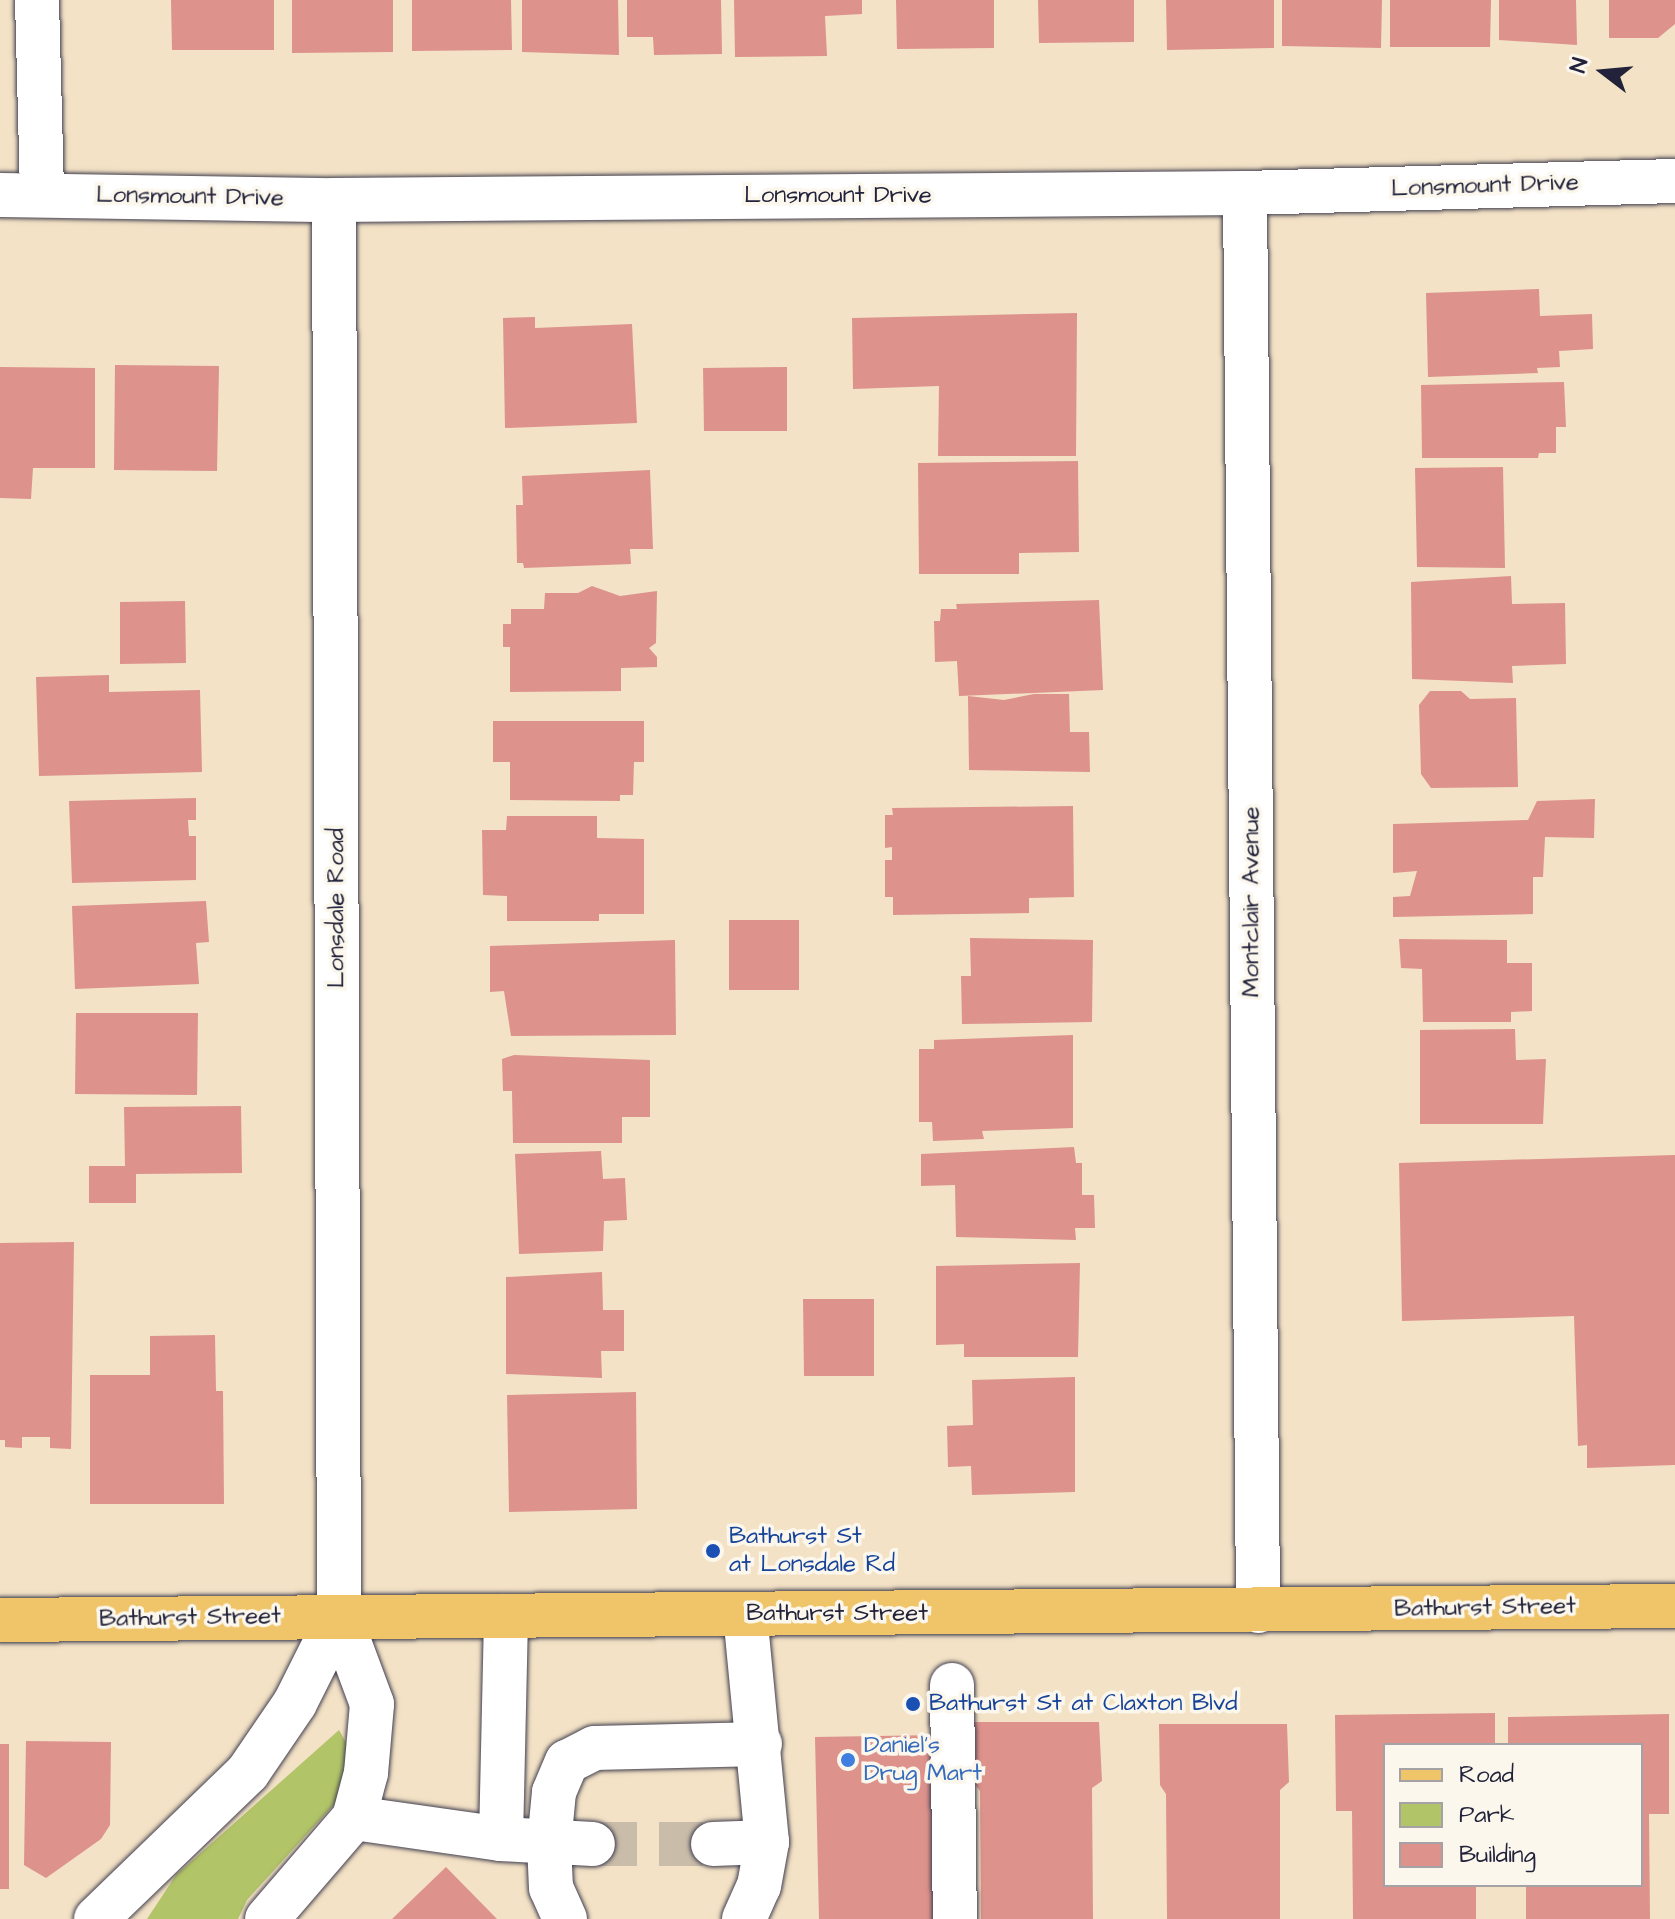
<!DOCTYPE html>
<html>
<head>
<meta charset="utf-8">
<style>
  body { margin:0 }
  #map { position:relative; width:1675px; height:1919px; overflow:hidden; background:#f3e2c5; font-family:"Architects Daughter",sans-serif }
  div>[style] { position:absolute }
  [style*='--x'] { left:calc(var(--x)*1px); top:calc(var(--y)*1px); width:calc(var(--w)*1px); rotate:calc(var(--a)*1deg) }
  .green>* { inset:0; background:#b2c468 }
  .building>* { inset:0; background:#dd928c }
  .minor-tunnel>* { height:44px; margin-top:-22px; transform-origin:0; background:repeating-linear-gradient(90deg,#c9bca9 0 44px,transparent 0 66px) }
  .roads { filter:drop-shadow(0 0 2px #413f50) drop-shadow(0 0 2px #413f50) }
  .minor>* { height:44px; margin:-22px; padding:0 22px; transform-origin:22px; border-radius:22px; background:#fff }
  .major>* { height:44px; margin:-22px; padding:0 22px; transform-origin:22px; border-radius:22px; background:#f0c469 }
  .dots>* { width:22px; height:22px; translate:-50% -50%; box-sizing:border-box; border:4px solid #fbf7ec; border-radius:50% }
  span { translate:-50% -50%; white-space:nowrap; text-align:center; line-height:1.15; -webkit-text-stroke:7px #fbf7ec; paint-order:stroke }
  .street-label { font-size:24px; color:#22223b }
  .transit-label { font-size:24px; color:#164399 }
  .left { translate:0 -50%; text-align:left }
  .shop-label { font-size:24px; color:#366cbe }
  .legend { position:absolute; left:1383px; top:1743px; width:260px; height:144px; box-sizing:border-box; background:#fbf7ec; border:2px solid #a4a2a5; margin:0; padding:10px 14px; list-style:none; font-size:24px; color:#22223b }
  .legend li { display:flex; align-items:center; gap:16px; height:40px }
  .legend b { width:40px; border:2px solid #a4a2a5 }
  .north { position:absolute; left:1563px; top:32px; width:80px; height:80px; -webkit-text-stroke:6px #fbf7ec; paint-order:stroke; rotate:286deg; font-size:22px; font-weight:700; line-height:32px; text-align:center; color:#22223b }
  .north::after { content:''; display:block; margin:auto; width:28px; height:36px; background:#22223b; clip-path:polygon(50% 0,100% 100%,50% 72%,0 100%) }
</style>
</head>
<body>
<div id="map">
  <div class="green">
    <div style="clip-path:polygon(339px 1730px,348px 1746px,338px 1800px,247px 1900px,238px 1919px,147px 1919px,176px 1875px)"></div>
  </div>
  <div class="building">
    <div style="clip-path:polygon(171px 0,274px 0,274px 50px,172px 50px)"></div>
    <div style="clip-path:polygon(292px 0,393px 0,393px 52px,292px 53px)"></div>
    <div style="clip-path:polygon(412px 0,511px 0,512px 50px,412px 51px)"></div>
    <div style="clip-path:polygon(522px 0,618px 0,619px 55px,522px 52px)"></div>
    <div style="clip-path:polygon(627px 0,721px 0,722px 54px,654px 55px,653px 37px,627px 37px)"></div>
    <div style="clip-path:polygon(734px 0,862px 0,862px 14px,825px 16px,827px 56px,735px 57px)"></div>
    <div style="clip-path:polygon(896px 0,994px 0,994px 48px,897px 49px)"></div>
    <div style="clip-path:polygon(1038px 0,1134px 0,1134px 42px,1039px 43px)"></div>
    <div style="clip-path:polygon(1166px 0,1274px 0,1274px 48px,1167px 50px)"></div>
    <div style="clip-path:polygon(1282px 0,1382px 0,1381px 48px,1282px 46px)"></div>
    <div style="clip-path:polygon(1390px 0,1491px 0,1490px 47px,1390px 47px)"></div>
    <div style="clip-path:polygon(1499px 0,1576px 0,1577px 45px,1499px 40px)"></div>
    <div style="clip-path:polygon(1609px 0,1675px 0,1675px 24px,1658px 38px,1609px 38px)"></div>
    <div style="clip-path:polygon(1539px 289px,1540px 316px,1592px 314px,1593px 349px,1559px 351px,1560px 367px,1537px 368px,1538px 373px,1428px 377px,1426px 293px)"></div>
    <div style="clip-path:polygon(1077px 313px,1076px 456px,938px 456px,939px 386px,853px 389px,852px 318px)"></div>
    <div style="clip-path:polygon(535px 317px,535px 328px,632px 324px,637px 423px,505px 428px,503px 318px)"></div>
    <div style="clip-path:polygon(115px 365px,219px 366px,217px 471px,114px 470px)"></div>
    <div style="clip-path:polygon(0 367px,95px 368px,95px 468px,33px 468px,31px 499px,0 498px)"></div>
    <div style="clip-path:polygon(787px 367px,787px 431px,704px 431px,703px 368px)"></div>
    <div style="clip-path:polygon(1564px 382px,1566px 427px,1556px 427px,1556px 453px,1539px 453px,1538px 458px,1422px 458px,1421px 385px)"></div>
    <div style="clip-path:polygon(1078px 461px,1079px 552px,1019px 553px,1019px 574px,919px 574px,918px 463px)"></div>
    <div style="clip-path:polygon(1503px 467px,1505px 568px,1417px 567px,1415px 468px)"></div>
    <div style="clip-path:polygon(650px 470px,653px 549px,630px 549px,631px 564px,524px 568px,523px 563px,517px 563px,516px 505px,523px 505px,522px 476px)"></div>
    <div style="clip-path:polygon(1511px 576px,1512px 604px,1565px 603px,1566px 664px,1512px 666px,1513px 683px,1412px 679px,1411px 582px)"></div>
    <div style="clip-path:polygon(592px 586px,620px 596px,657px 591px,656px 643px,649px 648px,657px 657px,657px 667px,621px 668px,621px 691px,510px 692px,510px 647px,503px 647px,503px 624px,511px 624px,511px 609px,544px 609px,545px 593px,578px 593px)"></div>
    <div style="clip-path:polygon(1099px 600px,1103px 690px,959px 696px,957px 661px,935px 662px,934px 621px,940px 621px,941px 609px,957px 609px,956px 604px)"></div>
    <div style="clip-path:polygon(185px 601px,186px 663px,120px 664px,120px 602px)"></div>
    <div style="clip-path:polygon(109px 675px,109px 692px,200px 690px,202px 772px,39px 776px,36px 677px)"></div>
    <div style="clip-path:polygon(1430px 691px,1461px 691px,1470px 699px,1516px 698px,1518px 787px,1431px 788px,1421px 774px,1419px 705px)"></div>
    <div style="clip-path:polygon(1034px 694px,1069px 694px,1070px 732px,1089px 732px,1090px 772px,969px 770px,968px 696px,1004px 700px)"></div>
    <div style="clip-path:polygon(493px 721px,644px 721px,644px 762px,634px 762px,633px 795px,620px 795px,620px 801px,510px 800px,510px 762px,493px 762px)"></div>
    <div style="clip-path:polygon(196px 798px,196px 820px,188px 820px,189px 836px,196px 836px,196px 880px,72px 883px,69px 801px)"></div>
    <div style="clip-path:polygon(1595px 799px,1594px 838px,1545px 837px,1543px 877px,1533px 877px,1533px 914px,1393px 917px,1393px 897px,1410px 896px,1417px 871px,1393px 873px,1393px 824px,1528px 820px,1537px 801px)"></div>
    <div style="clip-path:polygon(1073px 806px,1074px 897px,1029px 898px,1029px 913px,893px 915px,893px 897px,885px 897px,885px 860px,892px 860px,892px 847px,885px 848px,885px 815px,893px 815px,892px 808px)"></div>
    <div style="clip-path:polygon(507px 816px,597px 816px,597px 838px,644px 839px,644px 914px,599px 914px,599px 921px,507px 921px,507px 896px,483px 895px,482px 830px,506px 830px)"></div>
    <div style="clip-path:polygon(206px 901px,209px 942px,196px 943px,199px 984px,75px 989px,72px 906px)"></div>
    <div style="clip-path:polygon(729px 920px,799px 920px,799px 990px,729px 990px)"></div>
    <div style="clip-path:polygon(970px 938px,1093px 940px,1092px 1022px,962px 1024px,961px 976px,971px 976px)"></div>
    <div style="clip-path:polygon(1399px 939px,1507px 940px,1507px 963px,1532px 963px,1532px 1011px,1511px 1012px,1511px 1022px,1423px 1022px,1422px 969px,1401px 968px)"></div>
    <div style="clip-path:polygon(675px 940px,676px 1035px,511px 1036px,504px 991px,490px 992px,490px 946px)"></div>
    <div style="clip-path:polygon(76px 1013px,198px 1013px,197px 1095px,75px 1094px)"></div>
    <div style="clip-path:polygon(1515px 1029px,1516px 1060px,1546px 1059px,1543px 1124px,1420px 1124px,1420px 1030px)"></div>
    <div style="clip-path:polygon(1073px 1035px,1073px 1128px,982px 1131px,984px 1139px,933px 1141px,932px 1122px,919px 1122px,919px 1049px,934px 1049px,934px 1040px)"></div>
    <div style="clip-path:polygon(514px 1055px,650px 1060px,650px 1117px,622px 1117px,622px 1143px,513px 1143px,512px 1091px,503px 1091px,502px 1059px)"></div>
    <div style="clip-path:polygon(241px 1106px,242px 1173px,136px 1174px,136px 1203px,89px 1203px,89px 1166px,125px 1166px,124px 1107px)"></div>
    <div style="clip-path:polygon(1074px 1147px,1076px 1163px,1082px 1163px,1082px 1195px,1094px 1195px,1095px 1228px,1075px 1228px,1076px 1240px,956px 1237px,955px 1185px,921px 1186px,921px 1154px)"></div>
    <div style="clip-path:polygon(601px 1151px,603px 1179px,625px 1178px,627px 1220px,604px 1221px,603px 1251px,519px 1254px,515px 1154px)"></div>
    <div style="clip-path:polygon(1675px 1155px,1675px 1465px,1587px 1468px,1587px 1445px,1578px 1446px,1574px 1316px,1402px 1321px,1399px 1163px)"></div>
    <div style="clip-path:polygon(74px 1242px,71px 1449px,50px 1448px,50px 1437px,22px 1437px,22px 1448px,5px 1447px,5px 1440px,0 1440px,0 1243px)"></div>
    <div style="clip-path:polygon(1080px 1263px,1078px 1357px,964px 1357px,964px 1344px,936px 1345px,936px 1266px)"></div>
    <div style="clip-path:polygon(602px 1272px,603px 1310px,624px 1310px,624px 1351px,601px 1351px,602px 1378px,506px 1374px,506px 1277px)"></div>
    <div style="clip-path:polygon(803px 1299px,874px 1299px,874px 1376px,804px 1376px)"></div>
    <div style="clip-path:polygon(215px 1335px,216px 1391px,223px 1391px,224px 1504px,90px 1504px,90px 1375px,150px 1375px,150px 1336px)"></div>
    <div style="clip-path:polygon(1075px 1377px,1075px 1492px,972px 1495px,971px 1466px,948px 1467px,947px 1426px,973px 1425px,972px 1380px)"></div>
    <div style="clip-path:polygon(636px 1392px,637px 1509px,509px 1512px,507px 1395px)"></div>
    <div style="clip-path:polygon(1495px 1713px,1495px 1745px,1385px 1745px,1385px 1885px,1476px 1885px,1476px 1919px,1353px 1919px,1352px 1811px,1336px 1811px,1335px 1715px)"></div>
    <div style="clip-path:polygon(1669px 1714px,1669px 1814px,1649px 1814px,1650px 1919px,1526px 1919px,1526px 1885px,1641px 1885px,1641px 1745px,1508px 1745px,1508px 1717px)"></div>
    <div style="clip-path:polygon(971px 1722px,1099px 1722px,1102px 1781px,1092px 1788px,1093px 1919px,981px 1919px,980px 1791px,973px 1782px)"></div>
    <div style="clip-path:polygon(1159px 1724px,1287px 1724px,1289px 1782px,1280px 1790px,1280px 1919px,1167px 1919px,1166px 1794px,1160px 1785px)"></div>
    <div style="clip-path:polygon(939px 1735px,942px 1919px,819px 1919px,815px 1737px)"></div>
    <div style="clip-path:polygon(26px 1741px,111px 1742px,110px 1825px,101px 1839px,46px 1878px,24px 1865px)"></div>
    <div style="clip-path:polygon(0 1744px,9px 1744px,9px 1889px,0 1889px)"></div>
    <div style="clip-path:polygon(446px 1867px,497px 1919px,392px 1919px)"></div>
  </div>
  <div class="minor-tunnel">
    <div style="--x:593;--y:1844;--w:120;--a:0"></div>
  </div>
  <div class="roads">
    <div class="minor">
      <div style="--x:37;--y:0;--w:194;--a:88.5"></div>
      <div style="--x:1245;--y:193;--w:1418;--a:89.47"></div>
      <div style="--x:0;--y:195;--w:334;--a:0.9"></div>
      <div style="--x:334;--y:200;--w:911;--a:-0.44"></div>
      <div style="--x:1245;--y:193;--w:430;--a:-1.6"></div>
      <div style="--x:952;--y:1685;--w:234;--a:89.3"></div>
      <div style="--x:354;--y:1818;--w:148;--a:8.1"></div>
      <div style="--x:501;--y:1839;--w:92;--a:3.1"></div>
      <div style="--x:501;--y:1839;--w:223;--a:-88.7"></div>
      <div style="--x:713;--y:1844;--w:54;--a:-2.1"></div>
      <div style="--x:96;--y:1919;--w:211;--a:-44"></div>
      <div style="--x:248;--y:1772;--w:83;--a:-55.7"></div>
      <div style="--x:295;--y:1703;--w:98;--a:-63.4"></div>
      <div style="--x:267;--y:1919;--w:133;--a:-49.3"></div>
      <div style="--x:354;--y:1818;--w:47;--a:-75.1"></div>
      <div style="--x:366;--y:1773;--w:69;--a:-85"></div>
      <div style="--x:372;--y:1704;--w:95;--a:-110.3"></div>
      <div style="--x:339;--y:1615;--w:1415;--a:-90.2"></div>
      <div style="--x:565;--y:1919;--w:34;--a:-114"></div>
      <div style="--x:551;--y:1888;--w:44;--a:-92.6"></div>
      <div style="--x:549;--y:1844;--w:52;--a:-84.5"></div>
      <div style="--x:554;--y:1792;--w:33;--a:-67"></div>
      <div style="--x:567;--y:1762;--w:31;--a:-27"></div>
      <div style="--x:595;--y:1748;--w:165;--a:-1.4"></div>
      <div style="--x:744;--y:1919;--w:36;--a:-66"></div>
      <div style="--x:759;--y:1886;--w:45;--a:-79.7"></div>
      <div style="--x:767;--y:1842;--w:228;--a:-95.5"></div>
    </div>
    <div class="major">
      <div style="--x:0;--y:1620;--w:1675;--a:-0.48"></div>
    </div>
  </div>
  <div class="dots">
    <div style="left:713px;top:1551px;background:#1a4fb4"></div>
    <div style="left:913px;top:1704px;background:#1a4fb4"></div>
    <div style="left:848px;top:1760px;background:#3f7fe0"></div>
  </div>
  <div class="street-label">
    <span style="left:1485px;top:186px;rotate:-2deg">Lonsmount Drive</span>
    <span style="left:838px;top:196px">Lonsmount Drive</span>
    <span style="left:190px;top:197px;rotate:1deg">Lonsmount Drive</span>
    <span style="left:1252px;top:902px;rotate:-90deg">Montclair Avenue</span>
    <span style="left:337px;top:908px;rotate:-90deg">Lonsdale Road</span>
    <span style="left:1485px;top:1608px;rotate:-1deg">Bathurst Street</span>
    <span style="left:837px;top:1614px">Bathurst Street</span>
    <span style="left:190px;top:1618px;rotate:-1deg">Bathurst Street</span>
  </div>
  <div class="transit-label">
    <span class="left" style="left:729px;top:1551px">Bathurst St<br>at Lonsdale Rd</span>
    <span class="left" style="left:929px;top:1704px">Bathurst St at Claxton Blvd</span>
  </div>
  <div class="shop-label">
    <span class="left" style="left:864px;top:1760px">Daniel's<br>Drug Mart</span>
  </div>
  <ul class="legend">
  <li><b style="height:10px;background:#f0c469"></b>Road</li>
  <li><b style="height:22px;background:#b2c468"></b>Park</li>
  <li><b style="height:22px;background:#dd928c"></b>Building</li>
  </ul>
  <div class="north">N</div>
</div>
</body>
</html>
